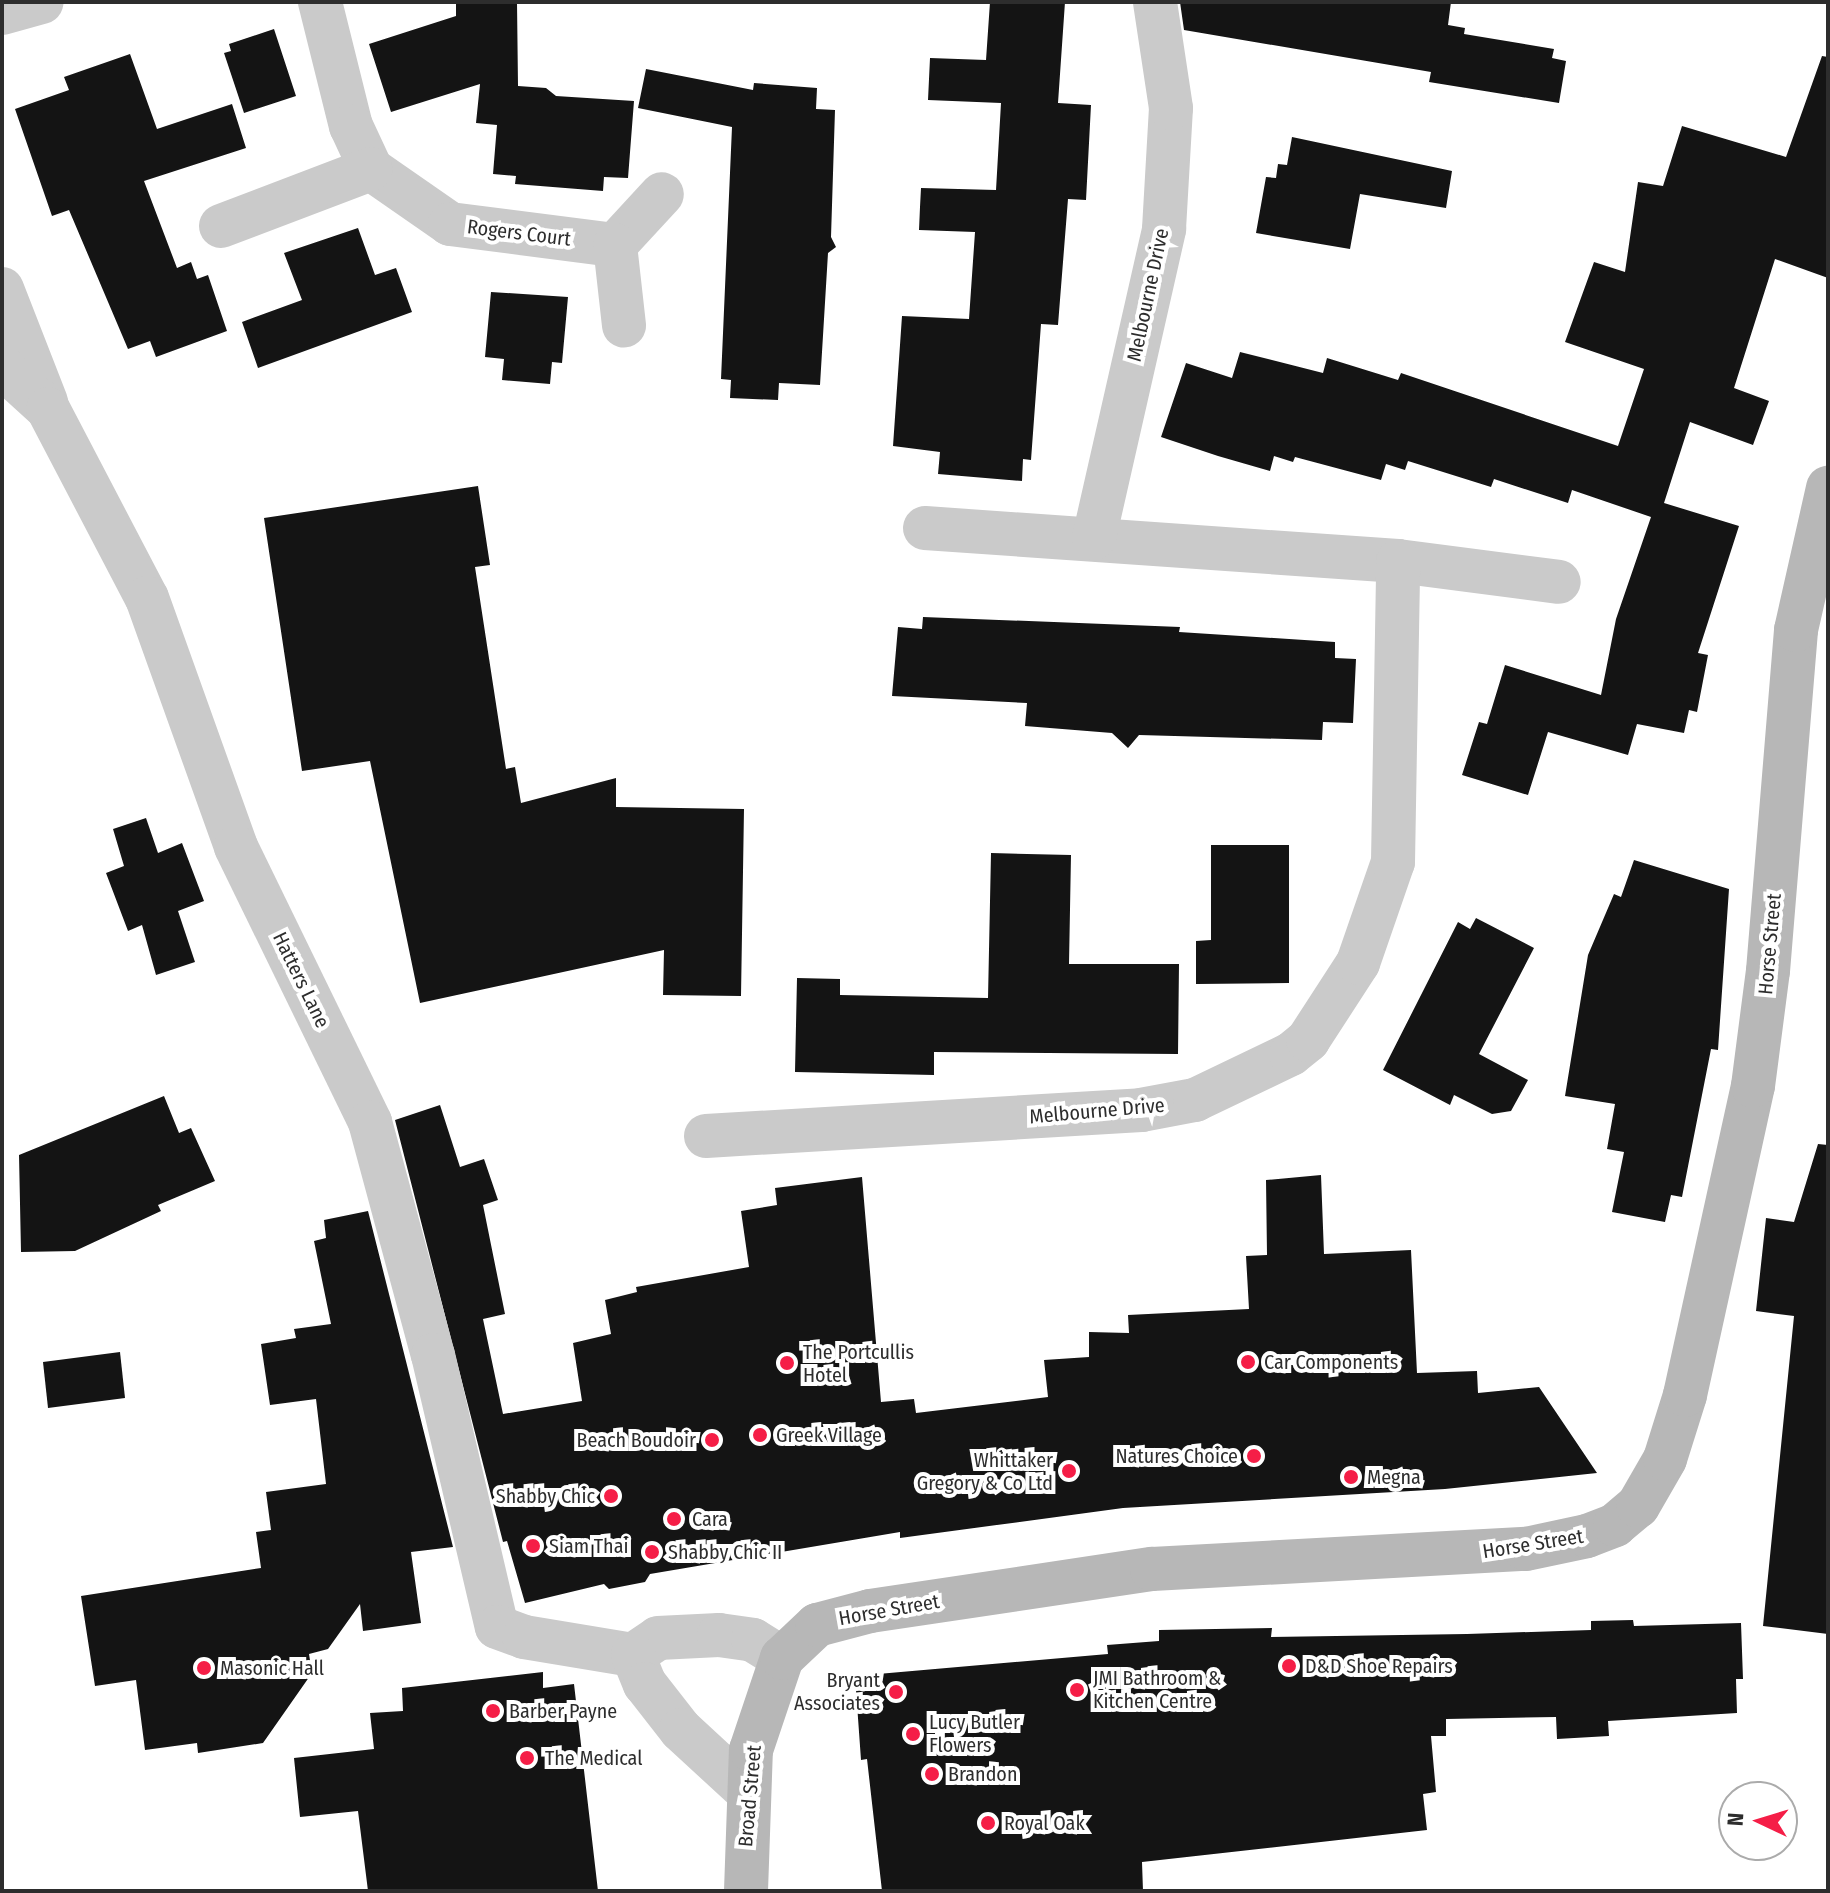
<!DOCTYPE html>
<html>
<head>
<meta charset="utf-8">
<style>
  body { margin:0 }
  #map { position:relative; width:1830px; height:1893px; overflow:hidden; background:#fff; font-family:"Fira Sans Condensed",sans-serif }
  div>[style] { position:absolute }
  [style*='--x'] { left:calc(var(--x)*1px); top:calc(var(--y)*1px); width:calc(var(--w)*1px); rotate:calc(var(--a)*1deg) }
  .building>* { inset:0; background:#141414 }
  .minor>* { height:44px; margin:-22px; padding:0 22px; transform-origin:22px; border-radius:22px; background:#cacaca }
  .secondary>* { height:44px; margin:-22px; padding:0 22px; transform-origin:22px; border-radius:22px; background:#b7b7b7 }
  .dots>* { width:22px; height:22px; translate:-50% -50%; box-sizing:border-box; border:4px solid #fff; border-radius:50% }
  span { translate:-50% -50%; white-space:nowrap; text-align:center; line-height:1.15; -webkit-text-stroke:8px #fff; paint-order:stroke }
  .street-label { font-size:20px; color:#2d2d2d }
  .poi-label { font-size:20px; color:#2d2d2d }
  .left { translate:0 -50%; text-align:left }
  .right { translate:-100% -50%; text-align:right }
  .frame { position:absolute; inset:0; border:4px solid #2d2d2d; pointer-events:none }
  .north { position:absolute; left:1718px; top:1781px; width:80px; height:80px; box-sizing:border-box; background:#fff; border:2px solid #ababab; border-radius:50%; rotate:274deg; font-size:22px; font-weight:700; line-height:32px; text-align:center; color:#2d2d2d }
  .north::after { content:''; display:block; margin:auto; width:28px; height:36px; background:#f51e47; clip-path:polygon(50% 0,100% 100%,50% 72%,0 100%) }
</style>
</head>
<body>
<div id="map">
  <div class="building">
    <div style="clip-path:polygon(456px 2px,517px 2px,518px 86px,546px 88px,556px 96px,634px 101px,628px 178px,604px 177px,603px 191px,515px 184px,516px 176px,493px 174px,497px 125px,476px 123px,480px 84px,391px 112px,369px 44px,456px 16px)"></div>
    <div style="clip-path:polygon(990px 2px,1065px 2px,1058px 103px,1091px 105px,1086px 200px,1068px 199px,1058px 325px,1041px 324px,1031px 460px,1023px 459px,1022px 481px,938px 474px,940px 452px,893px 446px,902px 316px,969px 319px,975px 232px,919px 230px,920px 207px,921px 188px,996px 190px,1001px 103px,928px 100px,930px 58px,986px 60px)"></div>
    <div style="clip-path:polygon(1180px 2px,1451px 2px,1448px 25px,1465px 28px,1464px 34px,1554px 49px,1552px 58px,1566px 61px,1559px 103px,1429px 82px,1431px 72px,1184px 30px)"></div>
    <div style="clip-path:polygon(274px 29px,296px 96px,244px 113px,224px 53px,231px 51px,229px 44px)"></div>
    <div style="clip-path:polygon(130px 54px,157px 129px,232px 104px,246px 148px,144px 181px,177px 268px,191px 262px,197px 279px,208px 275px,227px 331px,156px 357px,150px 341px,128px 349px,69px 210px,52px 216px,15px 109px,69px 90px,64px 77px)"></div>
    <div style="clip-path:polygon(1822px 56px,1828px 57px,1828px 278px,1775px 259px,1734px 388px,1769px 401px,1753px 445px,1690px 422px,1664px 503px,1739px 526px,1698px 653px,1708px 655px,1697px 712px,1689px 710px,1684px 733px,1637px 724px,1628px 755px,1548px 732px,1528px 795px,1462px 775px,1479px 722px,1487px 724px,1505px 665px,1601px 695px,1616px 619px,1651px 517px,1572px 490px,1568px 503px,1494px 479px,1491px 487px,1408px 461px,1405px 470px,1386px 464px,1381px 480px,1295px 457px,1293px 462px,1274px 456px,1270px 471px,1218px 456px,1161px 437px,1186px 363px,1232px 378px,1240px 352px,1323px 373px,1327px 358px,1398px 380px,1401px 373px,1618px 446px,1644px 369px,1565px 342px,1594px 262px,1625px 272px,1638px 182px,1663px 186px,1682px 126px,1786px 157px)"></div>
    <div style="clip-path:polygon(646px 69px,753px 90px,754px 83px,817px 88px,816px 109px,835px 110px,831px 237px,836px 247px,828px 253px,820px 385px,779px 383px,778px 400px,730px 398px,731px 380px,721px 379px,732px 127px,638px 108px)"></div>
    <div style="clip-path:polygon(1292px 137px,1452px 171px,1446px 208px,1360px 194px,1350px 249px,1256px 233px,1266px 177px,1276px 178px,1278px 164px,1287px 165px)"></div>
    <div style="clip-path:polygon(358px 228px,375px 275px,396px 268px,412px 312px,258px 368px,242px 322px,302px 300px,284px 253px)"></div>
    <div style="clip-path:polygon(491px 292px,568px 297px,562px 363px,552px 362px,550px 384px,502px 380px,504px 359px,485px 357px)"></div>
    <div style="clip-path:polygon(478px 486px,490px 565px,475px 567px,506px 769px,515px 767px,521px 803px,616px 778px,616px 807px,744px 809px,741px 996px,663px 995px,664px 950px,420px 1003px,370px 761px,302px 771px,264px 518px)"></div>
    <div style="clip-path:polygon(923px 617px,1180px 627px,1179px 632px,1335px 642px,1335px 658px,1356px 659px,1353px 723px,1323px 722px,1322px 740px,1139px 735px,1128px 748px,1112px 733px,1025px 726px,1027px 703px,892px 696px,898px 627px,922px 629px)"></div>
    <div style="clip-path:polygon(146px 818px,158px 853px,182px 843px,204px 901px,178px 911px,195px 962px,156px 975px,142px 925px,128px 931px,106px 873px,124px 866px,113px 829px)"></div>
    <div style="clip-path:polygon(1211px 845px,1289px 845px,1289px 983px,1196px 984px,1196px 941px,1211px 940px)"></div>
    <div style="clip-path:polygon(991px 853px,1071px 855px,1069px 964px,1179px 964px,1178px 1054px,934px 1052px,934px 1075px,795px 1072px,797px 978px,840px 979px,840px 995px,988px 998px)"></div>
    <div style="clip-path:polygon(1634px 860px,1729px 889px,1718px 1050px,1711px 1049px,1682px 1197px,1671px 1195px,1665px 1222px,1612px 1212px,1624px 1152px,1607px 1149px,1615px 1104px,1565px 1096px,1588px 955px,1614px 894px,1621px 897px)"></div>
    <div style="clip-path:polygon(1476px 918px,1534px 948px,1479px 1054px,1528px 1080px,1511px 1111px,1492px 1114px,1454px 1095px,1450px 1105px,1383px 1070px,1458px 922px,1470px 929px)"></div>
    <div style="clip-path:polygon(164px 1096px,179px 1133px,191px 1128px,215px 1181px,158px 1205px,161px 1211px,75px 1251px,21px 1252px,19px 1155px)"></div>
    <div style="clip-path:polygon(440px 1105px,460px 1167px,484px 1159px,498px 1200px,483px 1205px,505px 1314px,483px 1319px,503px 1414px,582px 1401px,573px 1343px,611px 1334px,605px 1300px,637px 1292px,636px 1287px,749px 1267px,741px 1211px,777px 1205px,775px 1188px,862px 1177px,881px 1402px,914px 1399px,916px 1413px,1048px 1397px,1044px 1360px,1089px 1357px,1089px 1332px,1129px 1333px,1128px 1315px,1249px 1309px,1246px 1256px,1267px 1255px,1266px 1180px,1321px 1175px,1324px 1254px,1411px 1250px,1417px 1373px,1477px 1371px,1478px 1393px,1539px 1387px,1597px 1473px,1445px 1489px,1123px 1508px,900px 1538px,900px 1532px,650px 1574px,645px 1582px,609px 1589px,604px 1584px,525px 1603px,507px 1541px,503px 1542px,395px 1120px)"></div>
    <div style="clip-path:polygon(1818px 1144px,1828px 1145px,1828px 1634px,1763px 1626px,1794px 1316px,1756px 1311px,1766px 1218px,1794px 1222px)"></div>
    <div style="clip-path:polygon(368px 1211px,453px 1547px,411px 1552px,421px 1623px,363px 1631px,360px 1604px,328px 1649px,309px 1654px,312px 1673px,263px 1743px,198px 1753px,197px 1743px,145px 1750px,136px 1680px,95px 1686px,81px 1596px,261px 1568px,256px 1532px,271px 1530px,266px 1492px,326px 1484px,316px 1399px,270px 1405px,261px 1344px,296px 1338px,294px 1329px,331px 1324px,314px 1241px,326px 1238px,324px 1220px)"></div>
    <div style="clip-path:polygon(120px 1352px,125px 1398px,48px 1408px,43px 1362px)"></div>
    <div style="clip-path:polygon(1633px 1620px,1634px 1626px,1741px 1623px,1743px 1679px,1736px 1679px,1737px 1713px,1608px 1721px,1609px 1736px,1557px 1739px,1556px 1717px,1446px 1719px,1446px 1736px,1431px 1736px,1436px 1792px,1423px 1794px,1427px 1830px,1142px 1862px,1143px 1891px,882px 1891px,867px 1759px,861px 1760px,855px 1676px,1108px 1654px,1107px 1645px,1159px 1641px,1159px 1630px,1272px 1628px,1271px 1637px,1467px 1634px,1591px 1630px,1591px 1621px)"></div>
    <div style="clip-path:polygon(543px 1672px,543px 1688px,574px 1684px,598px 1891px,368px 1891px,358px 1811px,300px 1817px,294px 1758px,374px 1749px,370px 1713px,403px 1711px,402px 1688px)"></div>
  </div>
  <div class="minor">
    <div style="--x:320;--y:2;--w:128;--a:76"></div>
    <div style="--x:351;--y:126;--w:47;--a:65.1"></div>
    <div style="--x:371;--y:169;--w:96;--a:34.8"></div>
    <div style="--x:450;--y:224;--w:166;--a:7.3"></div>
    <div style="--x:615;--y:245;--w:69;--a:-47.3"></div>
    <div style="--x:2;--y:13;--w:41;--a:-15.4"></div>
    <div style="--x:221;--y:226;--w:160;--a:-20.8"></div>
    <div style="--x:615;--y:245;--w:81;--a:83.6"></div>
    <div style="--x:2;--y:289;--w:121;--a:68.7"></div>
    <div style="--x:2;--y:367;--w:62;--a:42.4"></div>
    <div style="--x:48;--y:409;--w:213;--a:62.4"></div>
    <div style="--x:147;--y:598;--w:264;--a:70.3"></div>
    <div style="--x:236;--y:847;--w:306;--a:64"></div>
    <div style="--x:370;--y:1122;--w:241;--a:74.9"></div>
    <div style="--x:433;--y:1355;--w:279;--a:76.8"></div>
    <div style="--x:497;--y:1627;--w:29;--a:20"></div>
    <div style="--x:524;--y:1637;--w:110;--a:9.4"></div>
    <div style="--x:633;--y:1655;--w:30;--a:-34"></div>
    <div style="--x:658;--y:1638;--w:61;--a:-2.8"></div>
    <div style="--x:719;--y:1635;--w:34;--a:8"></div>
    <div style="--x:753;--y:1640;--w:34;--a:32"></div>
    <div style="--x:925;--y:528;--w:474;--a:4"></div>
    <div style="--x:1398;--y:561;--w:162;--a:7.4"></div>
    <div style="--x:1094;--y:538;--w:317;--a:-77.2"></div>
    <div style="--x:1164;--y:229;--w:121;--a:-86.7"></div>
    <div style="--x:1171;--y:108;--w:107;--a:-98.6"></div>
    <div style="--x:706;--y:1136;--w:436;--a:-3.4"></div>
    <div style="--x:1141;--y:1110;--w:55;--a:-10.5"></div>
    <div style="--x:1195;--y:1100;--w:106;--a:-25.6"></div>
    <div style="--x:1291;--y:1054;--w:22;--a:-39"></div>
    <div style="--x:1308;--y:1040;--w:92;--a:-57"></div>
    <div style="--x:1358;--y:963;--w:107;--a:-70.9"></div>
    <div style="--x:1393;--y:862;--w:301;--a:-89"></div>
    <div style="--x:633;--y:1655;--w:31;--a:68"></div>
    <div style="--x:645;--y:1684;--w:58;--a:52"></div>
    <div style="--x:681;--y:1730;--w:88;--a:42.7"></div>
  </div>
  <div class="secondary">
    <div style="--x:746;--y:1891;--w:141;--a:-88"></div>
    <div style="--x:751;--y:1750;--w:97;--a:-71.4"></div>
    <div style="--x:782;--y:1658;--w:48;--a:-43.3"></div>
    <div style="--x:817;--y:1625;--w:55;--a:-14.8"></div>
    <div style="--x:870;--y:1611;--w:285;--a:-8.5"></div>
    <div style="--x:1152;--y:1569;--w:375;--a:-3.1"></div>
    <div style="--x:1526;--y:1549;--w:62;--a:-12"></div>
    <div style="--x:1587;--y:1536;--w:30;--a:-21"></div>
    <div style="--x:1615;--y:1525;--w:30;--a:-40"></div>
    <div style="--x:1638;--y:1506;--w:54;--a:-60.1"></div>
    <div style="--x:1665;--y:1459;--w:67;--a:-72.6"></div>
    <div style="--x:1685;--y:1395;--w:316;--a:-77.6"></div>
    <div style="--x:1753;--y:1086;--w:116;--a:-82.6"></div>
    <div style="--x:1768;--y:971;--w:342;--a:-85.3"></div>
    <div style="--x:1796;--y:630;--w:146;--a:-77.3"></div>
  </div>
  <div class="dots">
    <div style="left:1248px;top:1362px;background:#f51e47"></div>
    <div style="left:787px;top:1363px;background:#f51e47"></div>
    <div style="left:760px;top:1435px;background:#f51e47"></div>
    <div style="left:712px;top:1440px;background:#f51e47"></div>
    <div style="left:1254px;top:1456px;background:#f51e47"></div>
    <div style="left:1069px;top:1471px;background:#f51e47"></div>
    <div style="left:1351px;top:1477px;background:#f51e47"></div>
    <div style="left:611px;top:1496px;background:#f51e47"></div>
    <div style="left:674px;top:1519px;background:#f51e47"></div>
    <div style="left:533px;top:1546px;background:#f51e47"></div>
    <div style="left:652px;top:1552px;background:#f51e47"></div>
    <div style="left:1289px;top:1666px;background:#f51e47"></div>
    <div style="left:204px;top:1668px;background:#f51e47"></div>
    <div style="left:1077px;top:1690px;background:#f51e47"></div>
    <div style="left:896px;top:1692px;background:#f51e47"></div>
    <div style="left:493px;top:1711px;background:#f51e47"></div>
    <div style="left:913px;top:1734px;background:#f51e47"></div>
    <div style="left:527px;top:1758px;background:#f51e47"></div>
    <div style="left:932px;top:1774px;background:#f51e47"></div>
    <div style="left:988px;top:1823px;background:#f51e47"></div>
  </div>
  <div class="street-label">
    <span style="left:519px;top:233px;rotate:7deg">Rogers Court</span>
    <span style="left:1148px;top:295px;rotate:-78deg">Melbourne Drive</span>
    <span style="left:1770px;top:944px;rotate:-85deg">Horse Street</span>
    <span style="left:301px;top:980px;rotate:64deg">Hatters Lane</span>
    <span style="left:1097px;top:1111px;rotate:-5deg">Melbourne Drive</span>
    <span style="left:1533px;top:1544px;rotate:-9deg">Horse Street</span>
    <span style="left:889px;top:1610px;rotate:-10deg">Horse Street</span>
    <span style="left:750px;top:1796px;rotate:-85deg">Broad Street</span>
  </div>
  <div class="poi-label">
    <span class="left" style="left:803px;top:1364px">The Portcullis<br>Hotel</span>
    <span class="left" style="left:1264px;top:1362px">Car Components</span>
    <span class="left" style="left:776px;top:1435px">Greek Village</span>
    <span class="right" style="left:696px;top:1440px">Beach Boudoir</span>
    <span class="right" style="left:1238px;top:1456px">Natures Choice</span>
    <span class="right" style="left:1053px;top:1472px">Whittaker<br>Gregory &amp; Co Ltd</span>
    <span class="left" style="left:1367px;top:1477px">Megna</span>
    <span class="right" style="left:595px;top:1496px">Shabby Chic</span>
    <span class="left" style="left:692px;top:1519px">Cara</span>
    <span class="left" style="left:549px;top:1546px">Siam Thai</span>
    <span class="left" style="left:668px;top:1552px">Shabby Chic II</span>
    <span class="left" style="left:1305px;top:1666px">D&amp;D Shoe Repairs</span>
    <span class="left" style="left:220px;top:1668px">Masonic Hall</span>
    <span class="left" style="left:1093px;top:1690px">JMI Bathroom &amp;<br>Kitchen Centre</span>
    <span class="right" style="left:880px;top:1692px">Bryant<br>Associates</span>
    <span class="left" style="left:509px;top:1711px">Barber Payne</span>
    <span class="left" style="left:929px;top:1734px">Lucy Butler<br>Flowers</span>
    <span class="left" style="left:545px;top:1758px">The Medical</span>
    <span class="left" style="left:948px;top:1774px">Brandon</span>
    <span class="left" style="left:1004px;top:1823px">Royal Oak</span>
  </div>
  <div class="frame"></div>
  <div class="north">N</div>
</div>
</body>
</html>
